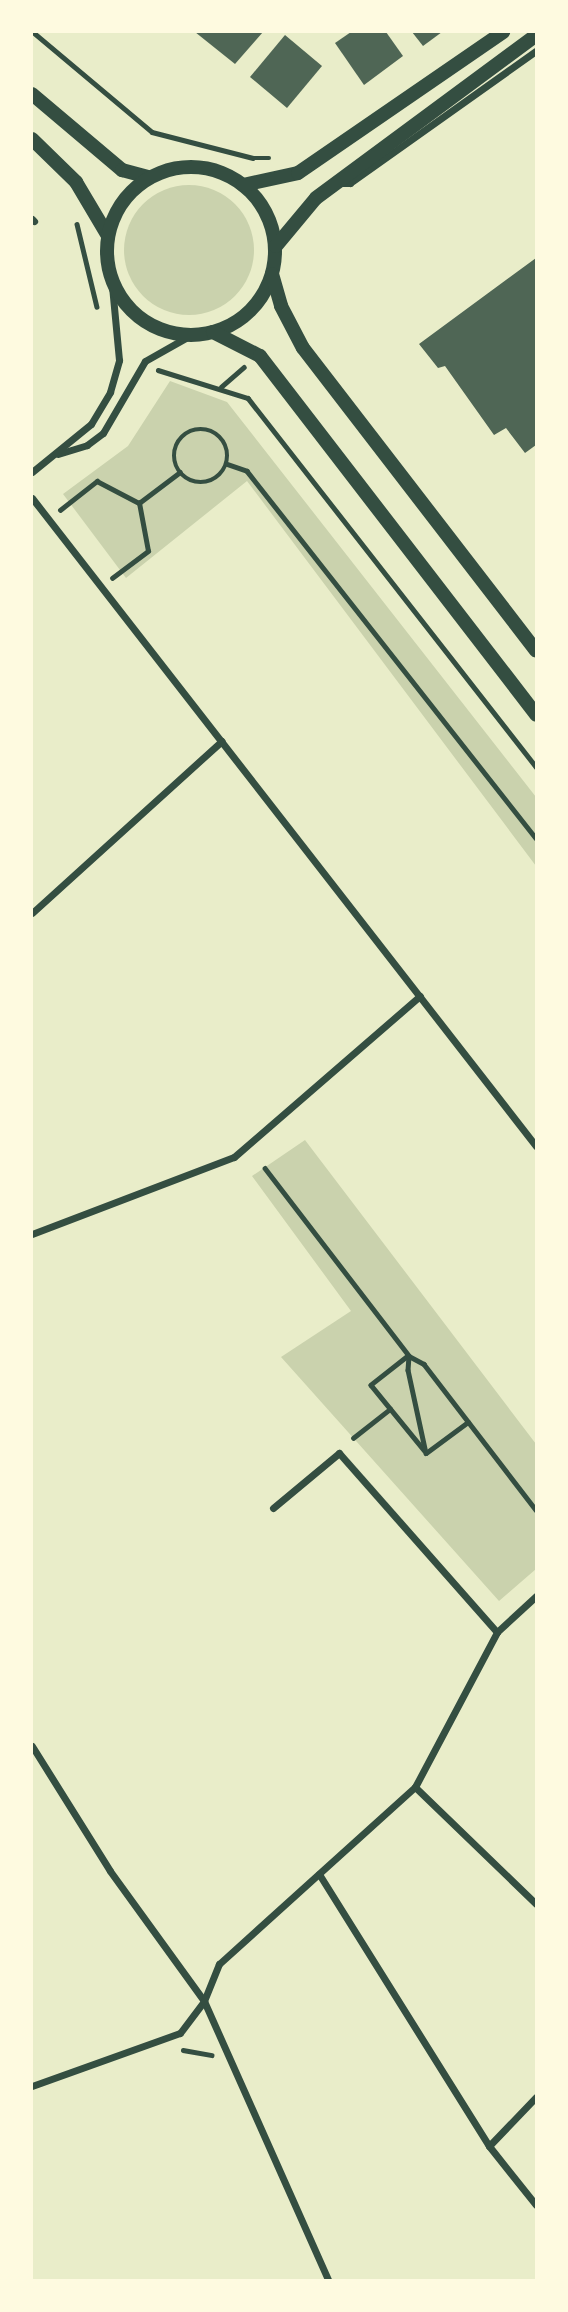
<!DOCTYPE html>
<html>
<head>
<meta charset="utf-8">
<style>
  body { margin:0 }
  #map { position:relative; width:568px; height:2312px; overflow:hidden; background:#e9edc9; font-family:"Space Grotesk",sans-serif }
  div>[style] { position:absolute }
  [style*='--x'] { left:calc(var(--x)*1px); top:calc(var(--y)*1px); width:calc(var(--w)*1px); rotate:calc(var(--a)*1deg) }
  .green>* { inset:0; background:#cad2ad }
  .round { border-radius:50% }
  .building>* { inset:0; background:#4f6655 }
  .path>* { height:4.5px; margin:-2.25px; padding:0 2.25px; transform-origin:2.25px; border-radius:2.25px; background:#344e41 }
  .path>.ring { margin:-2.25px; padding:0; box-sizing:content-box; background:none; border:4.5px solid #344e41; border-radius:50% }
  .minor>* { height:7px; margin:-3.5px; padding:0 3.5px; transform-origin:3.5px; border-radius:3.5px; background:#344e41 }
  .secondary>* { height:14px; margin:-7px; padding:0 7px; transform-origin:7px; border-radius:7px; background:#344e41 }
  .secondary>.ring { margin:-7px; padding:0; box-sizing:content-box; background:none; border:14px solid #344e41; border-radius:50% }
  span { translate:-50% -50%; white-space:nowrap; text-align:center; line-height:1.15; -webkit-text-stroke:5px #fefae0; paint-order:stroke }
  .frame { position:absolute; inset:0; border:33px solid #fefae0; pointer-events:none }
</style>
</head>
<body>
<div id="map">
  <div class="green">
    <div class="round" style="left:124px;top:185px;width:130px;height:130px"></div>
    <div style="clip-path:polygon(170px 381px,227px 402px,536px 797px,536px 866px,247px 481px,126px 578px,63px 494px,128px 446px)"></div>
    <div style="clip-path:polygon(305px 1140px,536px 1444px,536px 1569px,499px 1601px,281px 1357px,351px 1311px,252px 1176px)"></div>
  </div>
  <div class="building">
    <div style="clip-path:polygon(195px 32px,263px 32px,235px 64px)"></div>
    <div style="clip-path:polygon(351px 32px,386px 32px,403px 56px,364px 85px,335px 43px)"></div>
    <div style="clip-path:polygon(412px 32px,442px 32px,423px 46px)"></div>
    <div style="clip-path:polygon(285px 35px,322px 66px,287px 108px,250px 77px)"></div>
    <div style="clip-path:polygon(536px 258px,536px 445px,525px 453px,506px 428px,494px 435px,445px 366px,438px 368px,419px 344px)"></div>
  </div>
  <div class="path">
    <div style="--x:33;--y:32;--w:155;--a:40"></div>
    <div style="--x:152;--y:132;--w:104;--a:14.4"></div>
    <div style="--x:253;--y:158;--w:16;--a:0"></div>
    <div style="--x:77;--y:224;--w:85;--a:76.5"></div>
    <div style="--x:158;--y:370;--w:94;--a:17.3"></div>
    <div style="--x:248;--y:398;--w:468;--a:52"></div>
    <div style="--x:221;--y:387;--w:30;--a:-41"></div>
    <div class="ring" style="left:174px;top:429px;width:49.5px;height:49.5px"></div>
    <div style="--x:227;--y:464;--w:21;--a:19"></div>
    <div style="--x:247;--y:471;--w:467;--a:51.8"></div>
    <div style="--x:60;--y:510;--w:47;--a:-38.1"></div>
    <div style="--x:97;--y:481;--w:47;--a:27.6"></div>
    <div style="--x:139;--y:503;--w:51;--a:-37.1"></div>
    <div style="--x:112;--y:578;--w:45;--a:-36.9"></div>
    <div style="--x:148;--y:551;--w:49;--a:-100.6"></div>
    <div style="--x:265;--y:1168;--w:237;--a:52.5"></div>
    <div style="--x:409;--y:1356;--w:17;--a:28"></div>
    <div style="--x:424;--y:1364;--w:184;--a:52.5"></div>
    <div style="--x:408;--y:1356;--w:47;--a:141.9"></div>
    <div style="--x:371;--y:1385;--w:84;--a:50.8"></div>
    <div style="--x:409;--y:1356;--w:14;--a:94"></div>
    <div style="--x:408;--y:1370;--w:85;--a:77.8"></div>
    <div style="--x:426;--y:1453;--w:52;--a:-36.4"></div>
    <div style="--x:353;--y:1438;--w:47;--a:-38.1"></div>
    <div style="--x:183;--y:2050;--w:29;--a:10"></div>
  </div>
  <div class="minor">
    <div style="--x:339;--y:183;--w:11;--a:0"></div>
    <div style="--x:350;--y:183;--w:228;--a:-35.4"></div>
    <div style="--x:32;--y:219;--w:3;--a:45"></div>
    <div style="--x:58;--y:454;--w:30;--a:-17"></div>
    <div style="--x:87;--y:445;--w:20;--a:-37"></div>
    <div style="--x:103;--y:433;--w:83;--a:-59.7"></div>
    <div style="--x:145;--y:361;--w:53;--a:-29.5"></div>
    <div style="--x:32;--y:472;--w:76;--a:-39.1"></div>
    <div style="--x:91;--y:424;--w:37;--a:-59"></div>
    <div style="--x:110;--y:392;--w:33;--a:-74"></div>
    <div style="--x:119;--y:360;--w:84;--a:-95.4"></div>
    <div style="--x:32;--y:498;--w:821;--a:52.13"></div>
    <div style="--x:32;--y:913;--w:256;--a:-42.2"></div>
    <div style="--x:32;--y:1234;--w:216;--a:-20.9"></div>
    <div style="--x:234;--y:1157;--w:246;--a:-40.9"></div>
    <div style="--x:273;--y:1508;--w:86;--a:-39.8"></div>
    <div style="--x:339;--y:1453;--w:239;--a:48.6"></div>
    <div style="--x:32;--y:1746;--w:147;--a:58"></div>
    <div style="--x:110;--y:1871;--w:160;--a:54.1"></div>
    <div style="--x:204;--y:2001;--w:305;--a:66"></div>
    <div style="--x:415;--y:1787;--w:168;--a:44"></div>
    <div style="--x:319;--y:1874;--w:321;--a:58"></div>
    <div style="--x:489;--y:2146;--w:75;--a:51.5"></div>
    <div style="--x:32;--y:2086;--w:157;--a:-19.7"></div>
    <div style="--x:180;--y:2033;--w:40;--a:-53"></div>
    <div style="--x:204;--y:2001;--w:40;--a:-68"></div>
    <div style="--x:219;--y:1964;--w:264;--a:-42.1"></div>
    <div style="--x:415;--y:1787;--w:175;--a:-62.1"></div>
    <div style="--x:497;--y:1632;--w:53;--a:-42.7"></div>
    <div style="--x:489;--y:2146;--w:68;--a:-46.2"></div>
  </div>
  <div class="secondary">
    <div style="--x:32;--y:94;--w:118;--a:40.2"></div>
    <div style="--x:122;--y:170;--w:28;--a:15"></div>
    <div style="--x:32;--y:139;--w:62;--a:44.3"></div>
    <div style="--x:76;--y:182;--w:63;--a:59.3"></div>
    <div class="ring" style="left:107px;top:167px;width:154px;height:154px"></div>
    <div style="--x:243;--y:185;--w:56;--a:-12.3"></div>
    <div style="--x:298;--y:173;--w:249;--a:-34.5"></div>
    <div style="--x:276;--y:246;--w:62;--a:-50.2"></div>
    <div style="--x:316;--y:198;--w:274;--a:-36.5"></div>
    <div style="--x:272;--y:274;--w:33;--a:74"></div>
    <div style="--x:281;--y:306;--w:47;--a:62.4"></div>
    <div style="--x:303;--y:348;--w:382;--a:52.4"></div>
    <div style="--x:213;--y:332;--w:53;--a:27.1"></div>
    <div style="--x:260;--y:356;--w:453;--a:52.4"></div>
  </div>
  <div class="frame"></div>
</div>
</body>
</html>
